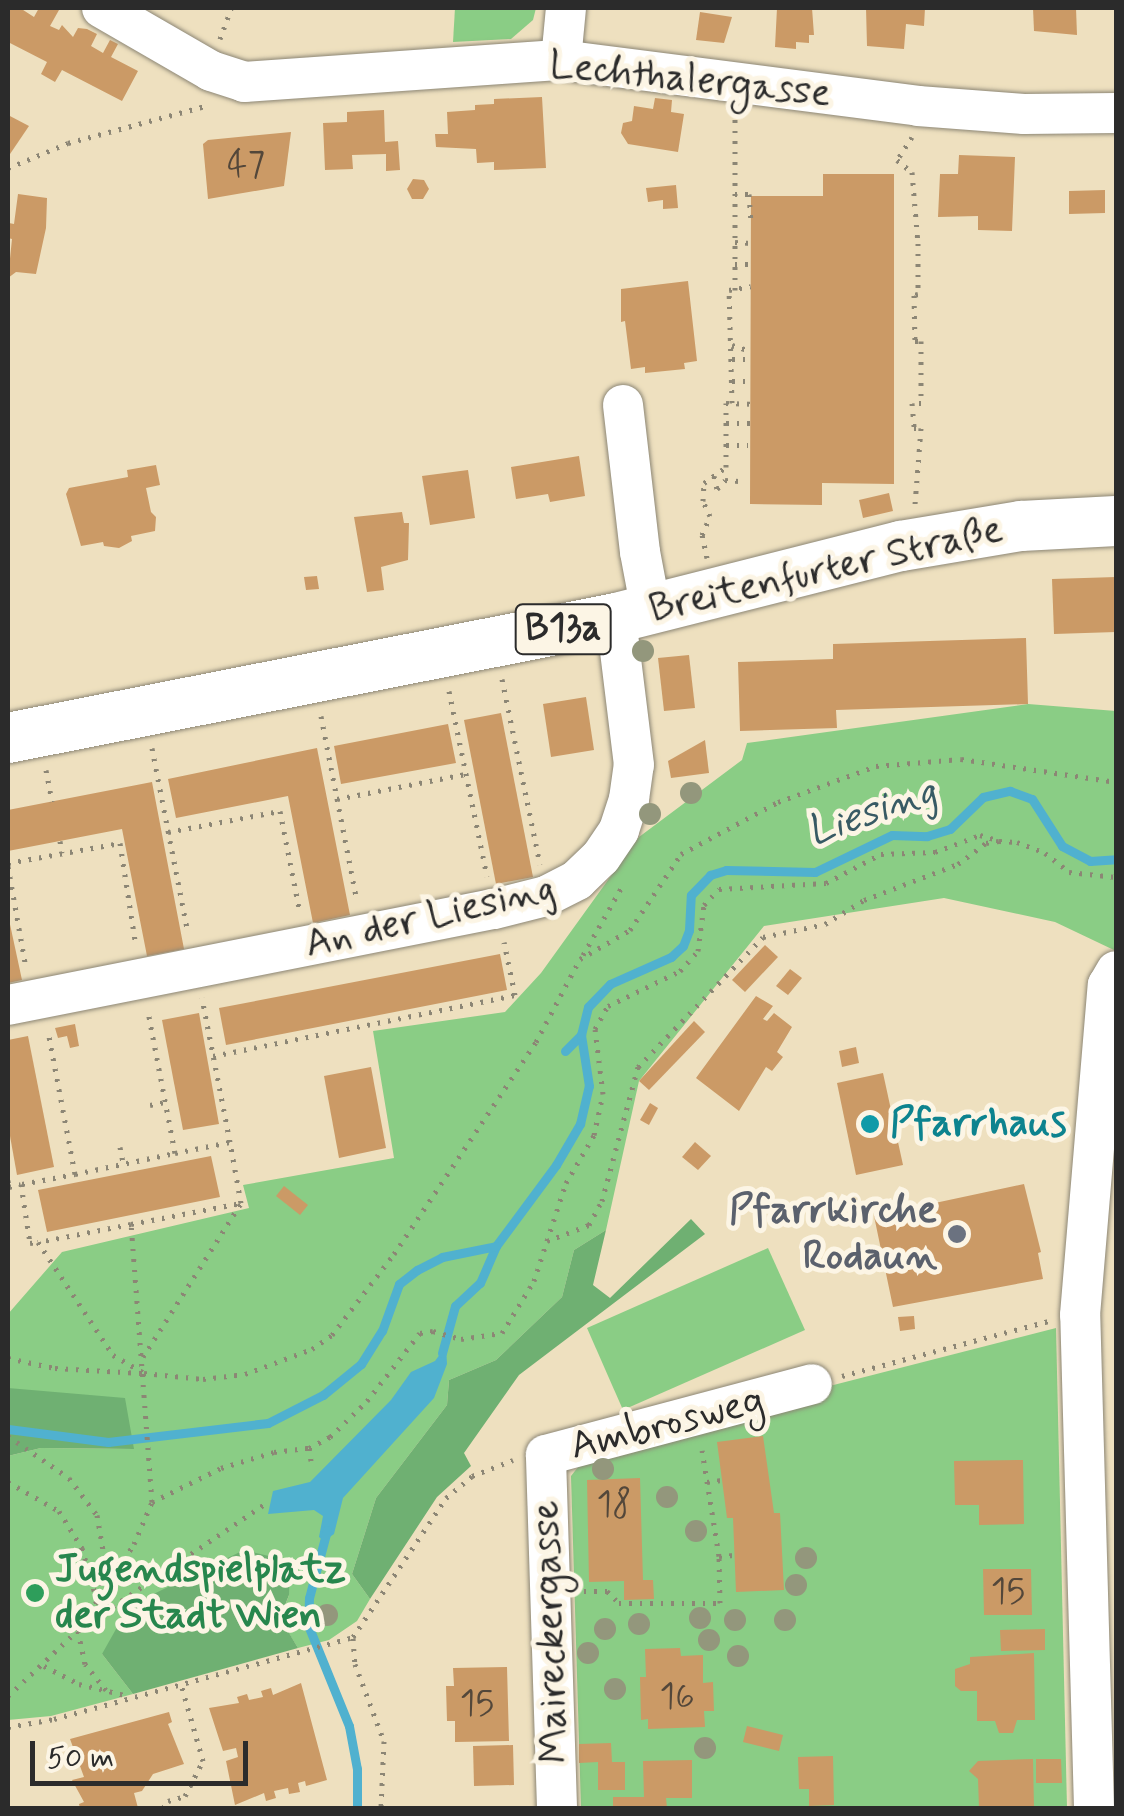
<!DOCTYPE html>
<html>
<head>
<meta charset="utf-8">
<style>
  body { margin:0 }
  #map { position:relative; width:1124px; height:1816px; overflow:hidden; background:#eee0bf; font-family:Mynerve,sans-serif }
  div>[style] { position:absolute }
  [style*='--x'] { left:calc(var(--x)*1px); top:calc(var(--y)*1px); width:calc(var(--w)*1px); rotate:calc(var(--a)*1deg) }
  .green>* { inset:0; background:#8acd85 }
  .forest>* { inset:0; background:#6fb072 }
  .water>* { inset:0; background:#50b1cf }
  .stream>* { height:9px; margin:-4.5px; padding:0 4.5px; transform-origin:4.5px; border-radius:4.5px; background:#50b1cf }
  .building>* { inset:0; background:#cb9a66 }
  .path>* { height:5px; margin-top:-2.5px; transform-origin:0; background:repeating-linear-gradient(90deg,#8c8675 0 2.5px,transparent 0 10.5px) }
  .roads { filter:drop-shadow(0 0 2px #8c8675) drop-shadow(0 0 2px #8c8675) }
  .minor>* { height:40px; margin:-20px; padding:0 20px; transform-origin:20px; border-radius:20px; background:#fff }
  .major>* { height:50px; margin:-25px; padding:0 25px; transform-origin:25px; border-radius:25px; background:#fff }
  .trees>* { width:22px; height:22px; margin:-11px; border-radius:50%; background:#93977c }
  .dots>* { width:28px; height:28px; translate:-50% -50%; box-sizing:border-box; border:5px solid #fcf5e5; border-radius:50% }
  span { translate:-50% -50%; white-space:nowrap; text-align:center; line-height:1.15; -webkit-text-stroke:10px #fcf5e5; paint-order:stroke }
  .number-label { font-size:35px; color:#53473a }
  .number-label span { -webkit-text-stroke-width:0 }
  .shield-label span { padding:2px 8px; background:#fcf5e5; border:2px solid; border-radius:8px; -webkit-text-stroke-width:0 }
  .shield-label { font-size:38px; color:#2b2b2b; font-weight:700 }
  .street-label { font-size:40px; color:#2b2b2b }
  .culture-label { font-size:40px; color:#0d838f; font-weight:700 }
  .left { translate:0 -50%; text-align:left }
  .worship-label { font-size:40px; color:#5b616d; font-weight:700 }
  .right { translate:-100% -50%; text-align:right }
  .leisure-label { font-size:40px; color:#27864d; font-weight:700 }
  .water-label { font-size:42px; color:#385a64; font-style:italic }
  .frame { position:absolute; inset:0; border:10px solid #2b2b2b; pointer-events:none }
  .scale { position:absolute; left:30px; top:1741px; width:218px; height:45px; box-sizing:border-box; border:5px solid #2b2b2b; border-top:0; padding-left:12px; font-size:30px; line-height:35px; white-space:nowrap; color:#2b2b2b; -webkit-text-stroke:8px #fcf5e5; paint-order:stroke }
</style>
</head>
<body>
<div id="map">
  <div class="green">
    <div style="clip-path:polygon(455px 8px,536px 8px,533px 20px,511px 39px,453px 42px)"></div>
    <div style="clip-path:polygon(1028px 704px,1116px 711px,1116px 951px,1055px 922px,944px 898px,764px 926px,639px 1081px,606px 1230px,574px 1250px,562px 1297px,496px 1360px,449px 1380px,447px 1405px,376px 1498px,352px 1574px,370px 1599px,357px 1621px,329px 1640px,298px 1648px,280px 1619px,289px 1595px,102px 1654px,133px 1694px,51px 1716px,8px 1720px,8px 1456px,41px 1448px,133px 1449px,8px 1388px,8px 1314px,62px 1252px,249px 1208px,243px 1185px,394px 1158px,373px 1031px,505px 1012px,541px 973px,639px 837px,742px 760px,747px 743px)"></div>
    <div style="clip-path:polygon(768px 1248px,805px 1330px,623px 1410px,587px 1328px)"></div>
    <div style="clip-path:polygon(1056px 1328px,1067px 1808px,581px 1808px,571px 1476px,582px 1462px,814px 1390px)"></div>
  </div>
  <div class="forest">
    <div style="clip-path:polygon(691px 1219px,705px 1234px,519px 1375px,464px 1453px,471px 1466px,437px 1497px,370px 1599px,352px 1574px,376px 1498px,447px 1405px,449px 1380px,496px 1360px,562px 1297px,574px 1250px,606px 1230px,593px 1285px,610px 1298px)"></div>
    <div style="clip-path:polygon(8px 1388px,125px 1398px,134px 1449px,41px 1448px,8px 1456px)"></div>
    <div style="clip-path:polygon(244px 1550px,290px 1561px,289px 1595px,280px 1618px,298px 1648px,133px 1694px,102px 1654px,129px 1606px)"></div>
  </div>
  <div class="water">
    <div style="clip-path:polygon(446px 1346px,447px 1364px,434px 1398px,343px 1498px,334px 1534px,324px 1541px,319px 1537px,323px 1516px,314px 1510px,268px 1514px,273px 1491px,310px 1482px,391px 1400px,411px 1372px,435px 1361px)"></div>
  </div>
  <div class="stream">
    <div style="--x:565;--y:1051;--w:23;--a:-45"></div>
    <div style="--x:442;--y:1353;--w:49;--a:-74.5"></div>
    <div style="--x:455;--y:1306;--w:34;--a:-43"></div>
    <div style="--x:480;--y:1283;--w:40;--a:-66.6"></div>
    <div style="--x:496;--y:1246;--w:101;--a:-53.5"></div>
    <div style="--x:556;--y:1165;--w:48;--a:-59.7"></div>
    <div style="--x:580;--y:1124;--w:39;--a:-77"></div>
    <div style="--x:589;--y:1086;--w:52;--a:-98.9"></div>
    <div style="--x:581;--y:1035;--w:29;--a:-76"></div>
    <div style="--x:588;--y:1007;--w:32;--a:-46"></div>
    <div style="--x:610;--y:984;--w:67;--a:-23.9"></div>
    <div style="--x:671;--y:957;--w:16;--a:-43"></div>
    <div style="--x:683;--y:946;--w:17;--a:-69"></div>
    <div style="--x:689;--y:930;--w:35;--a:-87"></div>
    <div style="--x:691;--y:895;--w:28;--a:-46"></div>
    <div style="--x:710;--y:875;--w:17;--a:-17"></div>
    <div style="--x:726;--y:870;--w:89;--a:1.3"></div>
    <div style="--x:815;--y:872;--w:85;--a:-25.7"></div>
    <div style="--x:892;--y:835;--w:35;--a:2"></div>
    <div style="--x:927;--y:836;--w:24;--a:-17"></div>
    <div style="--x:950;--y:829;--w:46;--a:-44.1"></div>
    <div style="--x:983;--y:797;--w:28;--a:-13"></div>
    <div style="--x:1010;--y:791;--w:23;--a:20"></div>
    <div style="--x:1032;--y:799;--w:56;--a:57.4"></div>
    <div style="--x:1062;--y:846;--w:32;--a:28"></div>
    <div style="--x:1090;--y:861;--w:26;--a:-4"></div>
    <div style="--x:8;--y:1429;--w:101;--a:7.4"></div>
    <div style="--x:108;--y:1442;--w:161;--a:-6.8"></div>
    <div style="--x:268;--y:1423;--w:62;--a:-27"></div>
    <div style="--x:323;--y:1395;--w:49;--a:-39.2"></div>
    <div style="--x:361;--y:1364;--w:39;--a:-58"></div>
    <div style="--x:382;--y:1331;--w:50;--a:-70.1"></div>
    <div style="--x:399;--y:1284;--w:23;--a:-38"></div>
    <div style="--x:417;--y:1270;--w:28;--a:-27"></div>
    <div style="--x:442;--y:1257;--w:55;--a:-11.5"></div>
    <div style="--x:327;--y:1530;--w:70;--a:104.8"></div>
    <div style="--x:309;--y:1598;--w:27;--a:92"></div>
    <div style="--x:308;--y:1625;--w:109;--a:67.9"></div>
    <div style="--x:349;--y:1726;--w:44;--a:79.5"></div>
    <div style="--x:357;--y:1769;--w:39;--a:90"></div>
  </div>
  <div class="building">
    <div style="clip-path:polygon(8px 8px,20px 8px,34px 17px,39px 8px,54px 8px,59px 10px,50px 26px,59px 30px,62px 25px,73px 37px,78px 28px,87px 29px,97px 34px,91px 46px,103px 53px,110px 40px,118px 44px,111px 57px,138px 71px,122px 101px,62px 70px,55px 82px,41px 74px,47px 62px,8px 42px)"></div>
    <div style="clip-path:polygon(777px 8px,812px 8px,814px 35px,809px 35px,809px 43px,796px 42px,796px 49px,775px 47px)"></div>
    <div style="clip-path:polygon(866px 8px,925px 8px,924px 26px,906px 24px,904px 49px,867px 46px)"></div>
    <div style="clip-path:polygon(1033px 8px,1076px 8px,1077px 35px,1034px 31px)"></div>
    <div style="clip-path:polygon(700px 12px,732px 17px,724px 43px,696px 40px)"></div>
    <div style="clip-path:polygon(542px 97px,546px 168px,494px 170px,494px 162px,477px 163px,476px 149px,436px 147px,435px 134px,448px 134px,447px 112px,475px 110px,475px 105px,494px 104px,494px 99px)"></div>
    <div style="clip-path:polygon(655px 98px,672px 100px,671px 112px,684px 114px,678px 152px,628px 144px,621px 133px,623px 123px,632px 121px,634px 106px,653px 109px)"></div>
    <div style="clip-path:polygon(384px 110px,385px 142px,398px 141px,400px 170px,386px 171px,386px 154px,352px 155px,353px 169px,325px 170px,323px 123px,347px 122px,347px 112px)"></div>
    <div style="clip-path:polygon(8px 115px,29px 126px,8px 157px)"></div>
    <div style="clip-path:polygon(291px 132px,284px 186px,208px 199px,203px 144px,208px 140px)"></div>
    <div style="clip-path:polygon(959px 155px,1015px 157px,1012px 231px,978px 230px,978px 216px,938px 217px,940px 174px,958px 174px)"></div>
    <div style="clip-path:polygon(823px 174px,894px 174px,894px 484px,822px 483px,822px 505px,750px 504px,751px 196px,823px 196px)"></div>
    <div style="clip-path:polygon(413px 179px,424px 180px,429px 189px,423px 199px,412px 199px,407px 189px)"></div>
    <div style="clip-path:polygon(676px 185px,678px 208px,663px 209px,663px 200px,648px 202px,646px 188px)"></div>
    <div style="clip-path:polygon(1105px 190px,1105px 213px,1069px 214px,1069px 191px)"></div>
    <div style="clip-path:polygon(18px 194px,47px 198px,46px 228px,36px 274px,16px 272px,8px 278px,12px 239px,8px 238px,8px 231px,9px 223px,14px 224px)"></div>
    <div style="clip-path:polygon(688px 281px,697px 361px,684px 363px,685px 369px,645px 373px,645px 367px,631px 369px,625px 321px,621px 322px,621px 289px)"></div>
    <div style="clip-path:polygon(579px 456px,585px 496px,550px 502px,548px 494px,516px 499px,511px 467px)"></div>
    <div style="clip-path:polygon(156px 465px,160px 485px,146px 488px,151px 512px,156px 517px,155px 531px,131px 536px,132px 541px,119px 548px,104px 546px,103px 542px,81px 546px,66px 494px,69px 488px,128px 477px,127px 470px)"></div>
    <div style="clip-path:polygon(468px 470px,475px 518px,430px 525px,422px 476px)"></div>
    <div style="clip-path:polygon(889px 493px,893px 511px,863px 518px,859px 500px)"></div>
    <div style="clip-path:polygon(402px 512px,404px 523px,409px 523px,408px 560px,381px 567px,384px 590px,367px 592px,354px 517px)"></div>
    <div style="clip-path:polygon(317px 576px,319px 589px,306px 590px,304px 577px)"></div>
    <div style="clip-path:polygon(1116px 577px,1116px 632px,1054px 634px,1052px 579px)"></div>
    <div style="clip-path:polygon(1026px 638px,1028px 704px,836px 710px,837px 728px,740px 731px,738px 662px,833px 659px,833px 644px)"></div>
    <div style="clip-path:polygon(689px 655px,695px 708px,664px 711px,658px 658px)"></div>
    <div style="clip-path:polygon(586px 697px,594px 750px,551px 757px,543px 704px)"></div>
    <div style="clip-path:polygon(501px 713px,533px 877px,496px 884px,464px 720px)"></div>
    <div style="clip-path:polygon(448px 724px,456px 763px,341px 784px,334px 746px)"></div>
    <div style="clip-path:polygon(705px 740px,709px 773px,671px 778px,668px 761px)"></div>
    <div style="clip-path:polygon(317px 748px,350px 915px,313px 923px,288px 796px,176px 818px,168px 779px)"></div>
    <div style="clip-path:polygon(152px 782px,184px 949px,147px 956px,122px 829px,8px 851px,8px 810px)"></div>
    <div style="clip-path:polygon(8px 915px,22px 980px,8px 983px)"></div>
    <div style="clip-path:polygon(765px 945px,778px 957px,745px 992px,732px 980px)"></div>
    <div style="clip-path:polygon(500px 954px,507px 990px,226px 1045px,219px 1008px)"></div>
    <div style="clip-path:polygon(790px 969px,802px 978px,788px 995px,776px 986px)"></div>
    <div style="clip-path:polygon(756px 996px,773px 1006px,763px 1019px,767px 1021px,774px 1013px,792px 1027px,777px 1052px,783px 1057px,772px 1071px,766px 1067px,739px 1111px,696px 1078px)"></div>
    <div style="clip-path:polygon(199px 1013px,219px 1124px,183px 1130px,162px 1020px)"></div>
    <div style="clip-path:polygon(694px 1021px,705px 1032px,649px 1090px,639px 1081px)"></div>
    <div style="clip-path:polygon(75px 1024px,79px 1046px,70px 1048px,67px 1036px,58px 1038px,55px 1028px)"></div>
    <div style="clip-path:polygon(28px 1036px,54px 1167px,17px 1175px,8px 1125px,8px 1040px)"></div>
    <div style="clip-path:polygon(856px 1047px,859px 1063px,842px 1067px,839px 1051px)"></div>
    <div style="clip-path:polygon(371px 1067px,386px 1148px,339px 1158px,324px 1076px)"></div>
    <div style="clip-path:polygon(883px 1073px,903px 1165px,856px 1175px,837px 1083px)"></div>
    <div style="clip-path:polygon(650px 1103px,658px 1108px,649px 1125px,640px 1120px)"></div>
    <div style="clip-path:polygon(695px 1142px,711px 1156px,698px 1170px,682px 1157px)"></div>
    <div style="clip-path:polygon(211px 1156px,220px 1197px,47px 1232px,38px 1190px)"></div>
    <div style="clip-path:polygon(1024px 1184px,1041px 1252px,1038px 1253px,1043px 1279px,893px 1307px,874px 1216px)"></div>
    <div style="clip-path:polygon(284px 1186px,308px 1205px,300px 1215px,276px 1196px)"></div>
    <div style="clip-path:polygon(914px 1316px,915px 1329px,900px 1331px,898px 1317px)"></div>
    <div style="clip-path:polygon(763px 1436px,774px 1513px,780px 1513px,784px 1590px,736px 1592px,733px 1518px,727px 1518px,717px 1442px)"></div>
    <div style="clip-path:polygon(1023px 1460px,1024px 1524px,979px 1525px,979px 1505px,955px 1505px,954px 1461px)"></div>
    <div style="clip-path:polygon(640px 1478px,643px 1580px,653px 1580px,654px 1599px,624px 1600px,624px 1581px,589px 1582px,587px 1480px)"></div>
    <div style="clip-path:polygon(983px 1569px,1031px 1569px,1032px 1615px,984px 1615px)"></div>
    <div style="clip-path:polygon(1045px 1629px,1045px 1650px,1001px 1651px,1000px 1630px)"></div>
    <div style="clip-path:polygon(680px 1648px,681px 1656px,703px 1655px,703px 1683px,713px 1682px,714px 1711px,704px 1711px,705px 1727px,648px 1729px,648px 1719px,641px 1720px,640px 1677px,646px 1677px,645px 1649px)"></div>
    <div style="clip-path:polygon(1034px 1653px,1035px 1720px,1017px 1720px,1013px 1733px,999px 1733px,995px 1721px,977px 1721px,977px 1691px,961px 1691px,955px 1686px,955px 1669px,970px 1664px,970px 1657px)"></div>
    <div style="clip-path:polygon(507px 1667px,509px 1741px,455px 1742px,455px 1721px,447px 1721px,446px 1686px,454px 1686px,453px 1668px)"></div>
    <div style="clip-path:polygon(301px 1683px,327px 1780px,306px 1786px,305px 1781px,298px 1783px,300px 1792px,289px 1794px,288px 1788px,274px 1791px,276px 1798px,266px 1801px,264px 1793px,235px 1805px,226px 1761px,238px 1757px,236px 1748px,223px 1751px,209px 1708px,239px 1703px,237px 1697px,247px 1694px,249px 1700px,263px 1697px,261px 1691px,271px 1688px,273px 1695px)"></div>
    <div style="clip-path:polygon(169px 1712px,172px 1722px,168px 1724px,184px 1764px,153px 1774px,142px 1791px,134px 1793px,138px 1808px,80px 1808px,79px 1804px,84px 1802px,72px 1780px,84px 1777px,70px 1739px)"></div>
    <div style="clip-path:polygon(747px 1726px,783px 1735px,779px 1751px,743px 1742px)"></div>
    <div style="clip-path:polygon(611px 1743px,612px 1762px,625px 1762px,625px 1790px,598px 1790px,598px 1762px,579px 1763px,579px 1744px)"></div>
    <div style="clip-path:polygon(513px 1745px,514px 1785px,474px 1786px,473px 1746px)"></div>
    <div style="clip-path:polygon(833px 1756px,834px 1805px,809px 1806px,809px 1789px,799px 1789px,798px 1757px)"></div>
    <div style="clip-path:polygon(1033px 1759px,1034px 1808px,979px 1808px,978px 1779px,969px 1771px,978px 1761px)"></div>
    <div style="clip-path:polygon(1036px 1759px,1061px 1759px,1062px 1783px,1036px 1783px)"></div>
    <div style="clip-path:polygon(692px 1760px,692px 1798px,666px 1798px,667px 1808px,613px 1808px,613px 1797px,644px 1797px,643px 1761px)"></div>
  </div>
  <div class="path">
    <div style="--x:220;--y:39;--w:33;--a:-70"></div>
    <div style="--x:912;--y:137;--w:27;--a:123"></div>
    <div style="--x:897;--y:160;--w:19;--a:39"></div>
    <div style="--x:912;--y:172;--w:71;--a:85.2"></div>
    <div style="--x:918;--y:243;--w:51;--a:90"></div>
    <div style="--x:918;--y:294;--w:4;--a:166"></div>
    <div style="--x:914;--y:295;--w:46;--a:88.8"></div>
    <div style="--x:915;--y:341;--w:6;--a:0"></div>
    <div style="--x:921;--y:341;--w:62;--a:90"></div>
    <div style="--x:921;--y:403;--w:9;--a:180"></div>
    <div style="--x:912;--y:403;--w:25;--a:85"></div>
    <div style="--x:914;--y:428;--w:7;--a:0"></div>
    <div style="--x:921;--y:428;--w:76;--a:94.5"></div>
    <div style="--x:8;--y:168;--w:65;--a:-22.6"></div>
    <div style="--x:68;--y:143;--w:142;--a:-15.1"></div>
    <div style="--x:735;--y:194;--w:14;--a:0"></div>
    <div style="--x:749;--y:194;--w:28;--a:86"></div>
    <div style="--x:735;--y:242;--w:16;--a:4"></div>
    <div style="--x:735;--y:264;--w:16;--a:0"></div>
    <div style="--x:735;--y:290;--w:172;--a:-90"></div>
    <div style="--x:732;--y:345;--w:19;--a:18"></div>
    <div style="--x:732;--y:359;--w:18;--a:0"></div>
    <div style="--x:732;--y:381;--w:18;--a:0"></div>
    <div style="--x:732;--y:403;--w:113;--a:-91.5"></div>
    <div style="--x:729;--y:290;--w:22;--a:-10"></div>
    <div style="--x:726;--y:423;--w:24;--a:0"></div>
    <div style="--x:726;--y:445;--w:22;--a:0"></div>
    <div style="--x:714;--y:476;--w:13;--a:77"></div>
    <div style="--x:717;--y:489;--w:12;--a:-48"></div>
    <div style="--x:725;--y:480;--w:14;--a:4"></div>
    <div style="--x:707;--y:558;--w:24;--a:-102"></div>
    <div style="--x:702;--y:535;--w:21;--a:-67"></div>
    <div style="--x:710;--y:516;--w:17;--a:-115"></div>
    <div style="--x:703;--y:501;--w:18;--a:-87"></div>
    <div style="--x:704;--y:483;--w:27;--a:-36"></div>
    <div style="--x:726;--y:467;--w:64;--a:-90"></div>
    <div style="--x:726;--y:403;--w:24;--a:2"></div>
    <div style="--x:502;--y:679;--w:189;--a:78.4"></div>
    <div style="--x:449;--y:691;--w:189;--a:78.4"></div>
    <div style="--x:321;--y:716;--w:188;--a:79"></div>
    <div style="--x:152;--y:748;--w:188;--a:79"></div>
    <div style="--x:46;--y:770;--w:32;--a:79"></div>
    <div style="--x:337;--y:799;--w:131;--a:-11"></div>
    <div style="--x:168;--y:832;--w:114;--a:-10.6"></div>
    <div style="--x:280;--y:811;--w:104;--a:78.9"></div>
    <div style="--x:60;--y:841;--w:12;--a:81"></div>
    <div style="--x:8;--y:863;--w:114;--a:-10.1"></div>
    <div style="--x:120;--y:843;--w:104;--a:81.2"></div>
    <div style="--x:8;--y:866;--w:104;--a:80"></div>
    <div style="--x:583;--y:955;--w:83;--a:-60.3"></div>
    <div style="--x:213;--y:1056;--w:308;--a:-11.4"></div>
    <div style="--x:515;--y:995;--w:54;--a:-101.7"></div>
    <div style="--x:150;--y:1105;--w:15;--a:-11"></div>
    <div style="--x:120;--y:1147;--w:16;--a:79"></div>
    <div style="--x:175;--y:1153;--w:56;--a:-11.3"></div>
    <div style="--x:230;--y:1142;--w:147;--a:-101"></div>
    <div style="--x:75;--y:1174;--w:102;--a:-11.9"></div>
    <div style="--x:175;--y:1153;--w:145;--a:-100.8"></div>
    <div style="--x:8;--y:1180;--w:7;--a:82"></div>
    <div style="--x:9;--y:1187;--w:12;--a:-14"></div>
    <div style="--x:21;--y:1184;--w:60;--a:81.3"></div>
    <div style="--x:30;--y:1243;--w:8;--a:-7"></div>
    <div style="--x:38;--y:1242;--w:136;--a:56.4"></div>
    <div style="--x:113;--y:1355;--w:36;--a:30"></div>
    <div style="--x:144;--y:1373;--w:59;--a:5.8"></div>
    <div style="--x:203;--y:1379;--w:42;--a:-6.8"></div>
    <div style="--x:245;--y:1374;--w:72;--a:-20.5"></div>
    <div style="--x:312;--y:1349;--w:24;--a:-35"></div>
    <div style="--x:332;--y:1335;--w:102;--a:-52.6"></div>
    <div style="--x:394;--y:1254;--w:255;--a:-56.2"></div>
    <div style="--x:536;--y:1042;--w:94;--a:-62.1"></div>
    <div style="--x:580;--y:959;--w:58;--a:-30.1"></div>
    <div style="--x:630;--y:930;--w:92;--a:-56.1"></div>
    <div style="--x:681;--y:854;--w:110;--a:-28.2"></div>
    <div style="--x:778;--y:802;--w:104;--a:-20.2"></div>
    <div style="--x:876;--y:766;--w:85;--a:-4.7"></div>
    <div style="--x:961;--y:759;--w:157;--a:8.4"></div>
    <div style="--x:22;--y:1184;--w:54;--a:-10.7"></div>
    <div style="--x:75;--y:1174;--w:146;--a:-100.7"></div>
    <div style="--x:131;--y:1224;--w:112;--a:-10.8"></div>
    <div style="--x:241;--y:1203;--w:62;--a:-100.2"></div>
    <div style="--x:547;--y:1241;--w:61;--a:-71.9"></div>
    <div style="--x:566;--y:1183;--w:56;--a:-59.7"></div>
    <div style="--x:594;--y:1135;--w:42;--a:-77.6"></div>
    <div style="--x:603;--y:1094;--w:65;--a:-97"></div>
    <div style="--x:595;--y:1029;--w:26;--a:-61"></div>
    <div style="--x:608;--y:1006;--w:80;--a:-25.9"></div>
    <div style="--x:680;--y:971;--w:27;--a:-48"></div>
    <div style="--x:698;--y:951;--w:46;--a:-82.6"></div>
    <div style="--x:704;--y:905;--w:22;--a:-47"></div>
    <div style="--x:719;--y:889;--w:107;--a:-3.2"></div>
    <div style="--x:826;--y:883;--w:62;--a:-27.8"></div>
    <div style="--x:881;--y:854;--w:54;--a:-2.1"></div>
    <div style="--x:935;--y:852;--w:48;--a:-20.7"></div>
    <div style="--x:980;--y:835;--w:15;--a:16"></div>
    <div style="--x:143;--y:1357;--w:183;--a:-57.5"></div>
    <div style="--x:8;--y:1358;--w:48;--a:12"></div>
    <div style="--x:55;--y:1368;--w:86;--a:3.3"></div>
    <div style="--x:842;--y:1376;--w:214;--a:-14.9"></div>
    <div style="--x:8;--y:1436;--w:74;--a:34.5"></div>
    <div style="--x:69;--y:1478;--w:46;--a:52.9"></div>
    <div style="--x:97;--y:1515;--w:48;--a:80.3"></div>
    <div style="--x:105;--y:1562;--w:36;--a:103"></div>
    <div style="--x:309;--y:1448;--w:13;--a:81"></div>
    <div style="--x:8;--y:1482;--w:59;--a:29.6"></div>
    <div style="--x:59;--y:1511;--w:44;--a:58.1"></div>
    <div style="--x:82;--y:1548;--w:51;--a:74.1"></div>
    <div style="--x:707;--y:1482;--w:15;--a:-8"></div>
    <div style="--x:152;--y:1502;--w:77;--a:-26.2"></div>
    <div style="--x:221;--y:1468;--w:55;--a:-16.8"></div>
    <div style="--x:274;--y:1452;--w:35;--a:-7"></div>
    <div style="--x:309;--y:1448;--w:24;--a:-28"></div>
    <div style="--x:330;--y:1437;--w:52;--a:-44.2"></div>
    <div style="--x:367;--y:1401;--w:86;--a:-52.1"></div>
    <div style="--x:420;--y:1333;--w:13;--a:-9"></div>
    <div style="--x:433;--y:1331;--w:29;--a:16"></div>
    <div style="--x:461;--y:1339;--w:41;--a:-8.3"></div>
    <div style="--x:502;--y:1333;--w:61;--a:-58.4"></div>
    <div style="--x:534;--y:1281;--w:42;--a:-72"></div>
    <div style="--x:547;--y:1241;--w:45;--a:-20.9"></div>
    <div style="--x:589;--y:1225;--w:27;--a:-62"></div>
    <div style="--x:602;--y:1201;--w:139;--a:-75"></div>
    <div style="--x:638;--y:1067;--w:180;--a:-46.1"></div>
    <div style="--x:763;--y:937;--w:63;--a:-11.8"></div>
    <div style="--x:825;--y:924;--w:46;--a:-31.6"></div>
    <div style="--x:864;--y:900;--w:101;--a:-21"></div>
    <div style="--x:958;--y:864;--w:35;--a:-37"></div>
    <div style="--x:986;--y:843;--w:13;--a:-9"></div>
    <div style="--x:999;--y:841;--w:18;--a:3"></div>
    <div style="--x:1017;--y:842;--w:30;--a:21"></div>
    <div style="--x:1045;--y:853;--w:31;--a:38"></div>
    <div style="--x:1069;--y:872;--w:47;--a:6.1"></div>
    <div style="--x:719;--y:1556;--w:16;--a:-4"></div>
    <div style="--x:584;--y:1591;--w:23;--a:0"></div>
    <div style="--x:607;--y:1591;--w:17;--a:45"></div>
    <div style="--x:619;--y:1603;--w:101;--a:0"></div>
    <div style="--x:720;--y:1603;--w:47;--a:-91.2"></div>
    <div style="--x:719;--y:1556;--w:107;--a:-99.1"></div>
    <div style="--x:353;--y:1638;--w:26;--a:86"></div>
    <div style="--x:355;--y:1664;--w:82;--a:69.4"></div>
    <div style="--x:384;--y:1741;--w:67;--a:92.6"></div>
    <div style="--x:44;--y:1666;--w:39;--a:27"></div>
    <div style="--x:79;--y:1684;--w:51;--a:13.5"></div>
    <div style="--x:106;--y:1690;--w:33;--a:-129"></div>
    <div style="--x:85;--y:1664;--w:35;--a:-102"></div>
    <div style="--x:78;--y:1630;--w:225;--a:-34"></div>
    <div style="--x:8;--y:1696;--w:96;--a:-43.3"></div>
    <div style="--x:78;--y:1630;--w:103;--a:-56.9"></div>
    <div style="--x:134;--y:1544;--w:46;--a:-66.8"></div>
    <div style="--x:152;--y:1502;--w:279;--a:-94.3"></div>
    <div style="--x:131;--y:1224;--w:95;--a:169"></div>
    <div style="--x:8;--y:1727;--w:47;--a:-9.9"></div>
    <div style="--x:54;--y:1719;--w:310;--a:-15.3"></div>
    <div style="--x:353;--y:1637;--w:167;--a:-56.2"></div>
    <div style="--x:446;--y:1498;--w:34;--a:-40"></div>
    <div style="--x:472;--y:1476;--w:44;--a:-21.3"></div>
    <div style="--x:163;--y:1808;--w:9;--a:-54"></div>
    <div style="--x:168;--y:1801;--w:18;--a:-16"></div>
    <div style="--x:185;--y:1796;--w:39;--a:-63"></div>
    <div style="--x:203;--y:1761;--w:80;--a:-105.9"></div>
  </div>
  <div class="roads">
    <div class="minor">
      <div style="--x:102;--y:8;--w:126;--a:30"></div>
      <div style="--x:211;--y:71;--w:35;--a:18"></div>
      <div style="--x:244;--y:82;--w:318;--a:-4"></div>
      <div style="--x:561;--y:60;--w:360;--a:7.3"></div>
      <div style="--x:918;--y:106;--w:106;--a:4.3"></div>
      <div style="--x:1024;--y:114;--w:92;--a:-0.6"></div>
      <div style="--x:561;--y:60;--w:52;--a:-84.5"></div>
      <div style="--x:623;--y:405;--w:148;--a:83.4"></div>
      <div style="--x:640;--y:552;--w:59;--a:79.3"></div>
      <div style="--x:8;--y:1005;--w:495;--a:-11.2"></div>
      <div style="--x:494;--y:909;--w:54;--a:-14"></div>
      <div style="--x:546;--y:896;--w:35;--a:-27"></div>
      <div style="--x:577;--y:880;--w:33;--a:-44"></div>
      <div style="--x:601;--y:857;--w:32;--a:-56"></div>
      <div style="--x:619;--y:830;--w:33;--a:-72"></div>
      <div style="--x:629;--y:799;--w:34;--a:-82"></div>
      <div style="--x:634;--y:765;--w:148;--a:-97"></div>
      <div style="--x:557;--y:1808;--w:353;--a:-91.8"></div>
      <div style="--x:546;--y:1455;--w:275;--a:-14.9"></div>
      <div style="--x:1094;--y:1808;--w:493;--a:-91.6"></div>
      <div style="--x:1080;--y:1315;--w:331;--a:-85.2"></div>
      <div style="--x:1108;--y:985;--w:16;--a:-60"></div>
    </div>
    <div class="major">
      <div style="--x:8;--y:738;--w:620;--a:-11.16"></div>
      <div style="--x:616;--y:618;--w:294;--a:-14.2"></div>
      <div style="--x:901;--y:546;--w:122;--a:-9.5"></div>
      <div style="--x:1021;--y:526;--w:95;--a:-3"></div>
    </div>
  </div>
  <div class="trees">
    <div style="left:643px;top:651px"></div>
    <div style="left:691px;top:793px"></div>
    <div style="left:650px;top:814px"></div>
    <div style="left:603px;top:1469px"></div>
    <div style="left:667px;top:1497px"></div>
    <div style="left:696px;top:1531px"></div>
    <div style="left:806px;top:1558px"></div>
    <div style="left:796px;top:1585px"></div>
    <div style="left:327px;top:1615px"></div>
    <div style="left:700px;top:1618px"></div>
    <div style="left:735px;top:1620px"></div>
    <div style="left:785px;top:1620px"></div>
    <div style="left:639px;top:1624px"></div>
    <div style="left:605px;top:1629px"></div>
    <div style="left:709px;top:1640px"></div>
    <div style="left:588px;top:1653px"></div>
    <div style="left:738px;top:1656px"></div>
    <div style="left:615px;top:1689px"></div>
    <div style="left:705px;top:1748px"></div>
  </div>
  <div class="dots">
    <div style="left:870px;top:1124px;background:#0f9aa8"></div>
    <div style="left:957px;top:1234px;background:#6b7280"></div>
    <div style="left:35px;top:1593px;background:#2e9e5b"></div>
  </div>
  <div class="number-label">
    <span style="left:246px;top:165px">47</span>
    <span style="left:614px;top:1505px">18</span>
    <span style="left:1008px;top:1592px">15</span>
    <span style="left:677px;top:1697px">16</span>
    <span style="left:477px;top:1704px">15</span>
  </div>
  <div class="shield-label">
    <span style="left:563px;top:629px">B13a</span>
  </div>
  <div class="street-label">
    <span style="left:690px;top:80px;rotate:6deg">Lechthalergasse</span>
    <span style="left:826px;top:570px;rotate:-13deg">Breitenfurter Straße</span>
    <span style="left:430px;top:917px;rotate:-13deg">An der Liesing</span>
    <span style="left:667px;top:1424px;rotate:-14deg">Ambrosweg</span>
    <span style="left:551px;top:1632px;rotate:-92deg">Maireckergasse</span>
  </div>
  <div class="culture-label">
    <span class="left" style="left:890px;top:1124px">Pfarrhaus</span>
  </div>
  <div class="worship-label">
    <span class="right" style="left:937px;top:1234px">Pfarrkirche<br>Rodaun</span>
  </div>
  <div class="leisure-label">
    <span class="left" style="left:55px;top:1593px">Jugendspielplatz<br>der Stadt Wien</span>
  </div>
  <div class="water-label">
    <span style="left:872px;top:813px;rotate:-19deg">Liesing</span>
  </div>
  <div class="frame"></div>
  <div class="scale">50 m</div>
</div>
</body>
</html>
